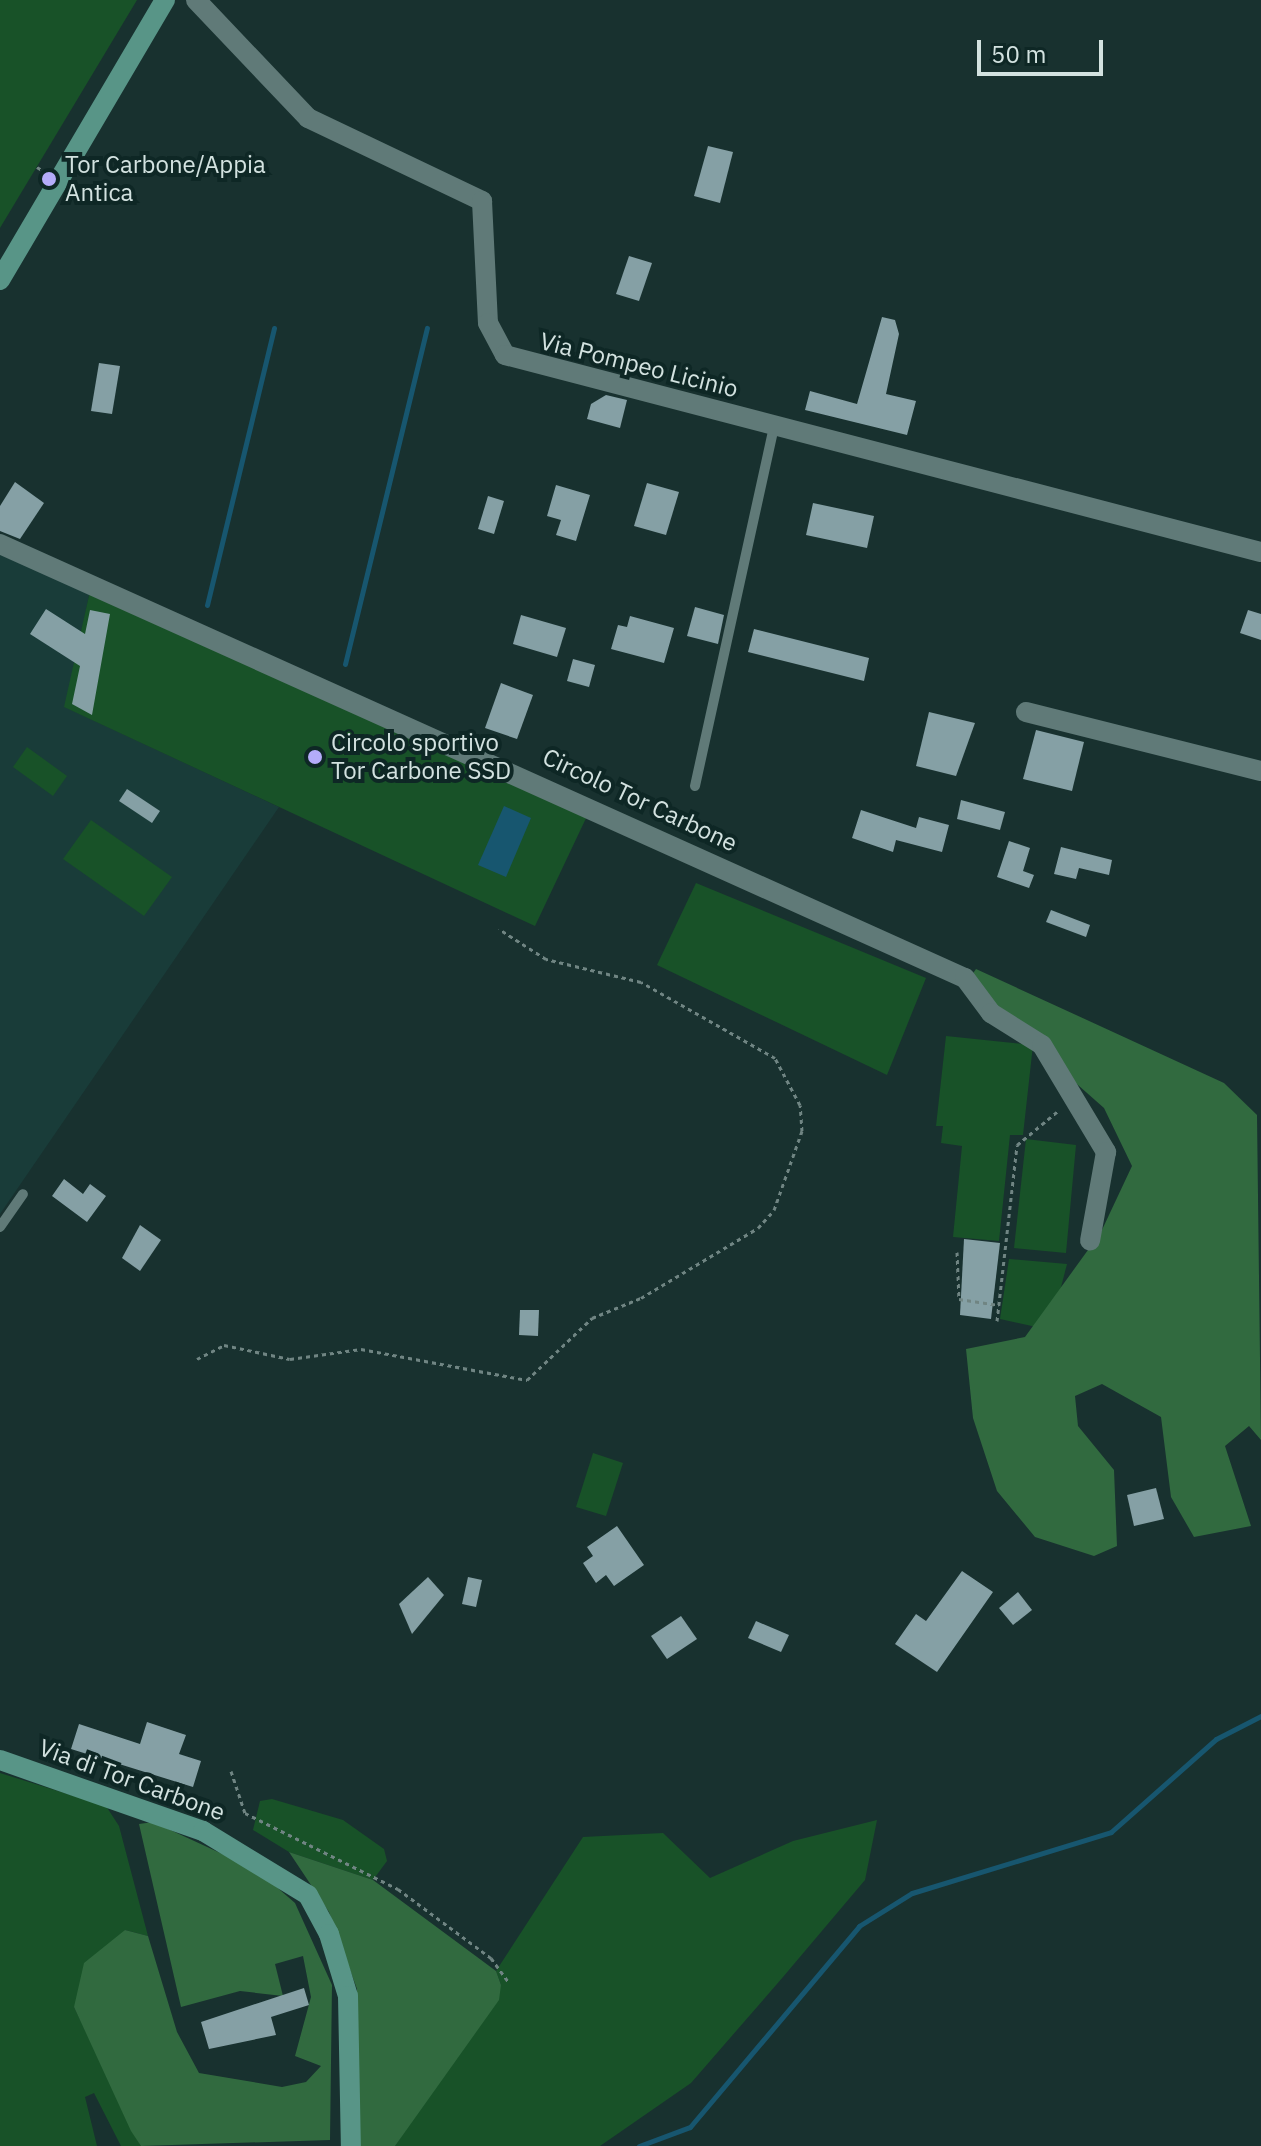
<!DOCTYPE html>
<html>
<head>
<meta charset="utf-8">
<style>
  body { margin:0 }
  #map { position:relative; width:1261px; height:2146px; overflow:hidden; background:#18312f; font-family:"IBM Plex Sans",sans-serif }
  div>[style] { position:absolute }
  [style*='--x'] { left:calc(var(--x)*1px); top:calc(var(--y)*1px); width:calc(var(--w)*1px); rotate:calc(var(--a)*1deg) }
  .built>* { inset:0; background:#193c39 }
  .green>* { inset:0; background:#185228 }
  .forest>* { inset:0; background:#316a3f }
  .water>* { inset:0; background:#17566f }
  .stream>* { height:5px; margin:-2.5px; padding:0 2.5px; transform-origin:2.5px; border-radius:2.5px; background:#17566f }
  .building>* { inset:0; background:#85a0a5 }
  .path>* { height:3px; margin-top:-1.5px; transform-origin:0; background:repeating-linear-gradient(90deg,#708583 0 4px,transparent 0 8px) }
  .service>* { height:10px; margin:-5px; padding:0 5px; transform-origin:5px; border-radius:5px; background:#607a78 }
  .minor>* { height:20px; margin:-10px; padding:0 10px; transform-origin:10px; border-radius:10px; background:#607a78 }
  .secondary>* { height:20px; margin:-10px; padding:0 10px; transform-origin:10px; border-radius:10px; background:#589587 }
  .dots>* { width:22px; height:22px; translate:-50% -50%; box-sizing:border-box; border:4px solid #0e2725; border-radius:50% }
  span { translate:-50% -50%; white-space:nowrap; text-align:center; line-height:1.15; -webkit-text-stroke:8px #0e2725; paint-order:stroke }
  .poi-label { font-size:24px; color:#d3e2e0 }
  .left { translate:0 -50%; text-align:left }
  .street-label { font-size:24px; color:#d3e2e0 }
  .scale { position:absolute; left:977px; top:40px; width:126px; height:36px; box-sizing:border-box; border:4px solid #d3e2e0; border-top:0; padding-left:10px; font-size:24px; line-height:28px; white-space:nowrap; color:#d3e2e0; -webkit-text-stroke:6px #0e2725; paint-order:stroke }
</style>
</head>
<body>
<div id="map">
  <div class="built">
    <div style="clip-path:polygon(0 555px,90px 591px,65px 707px,279px 807px,0 1214px)"></div>
  </div>
  <div class="green">
    <div style="clip-path:polygon(0 0,137px 0,0 228px)"></div>
    <div style="clip-path:polygon(90px 591px,588px 814px,535px 926px,64px 707px)"></div>
    <div style="clip-path:polygon(27px 747px,67px 776px,53px 796px,13px 767px)"></div>
    <div style="clip-path:polygon(91px 820px,172px 877px,144px 916px,63px 859px)"></div>
    <div style="clip-path:polygon(696px 883px,926px 978px,887px 1075px,657px 965px)"></div>
    <div style="clip-path:polygon(946px 1036px,1033px 1045px,1023px 1135px,1010px 1135px,999px 1241px,953px 1237px,962px 1146px,941px 1143px,943px 1126px,936px 1126px)"></div>
    <div style="clip-path:polygon(1026px 1139px,1076px 1145px,1066px 1253px,1014px 1248px)"></div>
    <div style="clip-path:polygon(1009px 1259px,1067px 1264px,1050px 1330px,1000px 1319px)"></div>
    <div style="clip-path:polygon(593px 1453px,623px 1463px,606px 1516px,576px 1507px)"></div>
    <div style="clip-path:polygon(0 1773px,106px 1806px,119px 1826px,148px 1936px,125px 1930px,74px 2007px,141px 2146px,121px 2146px,94px 2093px,85px 2097px,97px 2146px,0 2146px)"></div>
    <div style="clip-path:polygon(272px 1799px,343px 1820px,384px 1849px,387px 1861px,373px 1880px,289px 1852px,253px 1830px,260px 1801px)"></div>
    <div style="clip-path:polygon(877px 1820px,865px 1880px,783px 1977px,691px 2083px,600px 2146px,395px 2146px,501px 1985px,496px 1971px,583px 1837px,663px 1833px,710px 1878px,793px 1841px)"></div>
  </div>
  <div class="forest">
    <div style="clip-path:polygon(976px 969px,1224px 1083px,1257px 1115px,1261px 1440px,1249px 1426px,1225px 1446px,1251px 1526px,1194px 1537px,1171px 1497px,1161px 1417px,1102px 1384px,1075px 1396px,1078px 1426px,1114px 1470px,1117px 1546px,1094px 1556px,1035px 1537px,997px 1491px,973px 1418px,966px 1349px,1025px 1337px,1101px 1232px,1132px 1166px,1104px 1108px,965px 985px)"></div>
    <div style="clip-path:polygon(153px 1822px,257px 1870px,295px 1903px,332px 1985px,330px 2140px,141px 2146px,131px 2131px,74px 2007px,84px 1963px,125px 1930px,148px 1936px,177px 2032px,199px 2073px,282px 2087px,306px 2082px,321px 2066px,295px 2056px,311px 1997px,303px 1956px,275px 1964px,283px 1996px,240px 1991px,181px 2007px,139px 1824px)"></div>
    <div style="clip-path:polygon(289px 1852px,373px 1880px,496px 1971px,501px 1985px,499px 2000px,395px 2146px,357px 2146px,357px 1989px,329px 1912px)"></div>
  </div>
  <div class="water">
    <div style="clip-path:polygon(504px 806px,531px 818px,506px 877px,478px 865px)"></div>
  </div>
  <div class="stream">
    <div style="--x:207;--y:605;--w:285;--a:-76.4"></div>
    <div style="--x:345;--y:664;--w:346;--a:-76.3"></div>
    <div style="--x:639;--y:2146;--w:54;--a:-20.4"></div>
    <div style="--x:690;--y:2127;--w:263;--a:-49.9"></div>
    <div style="--x:859;--y:1926;--w:62;--a:-31.9"></div>
    <div style="--x:912;--y:1893;--w:208;--a:-17"></div>
    <div style="--x:1111;--y:1832;--w:140;--a:-41.5"></div>
    <div style="--x:1216;--y:1739;--w:51;--a:-27.1"></div>
  </div>
  <div class="building">
    <div style="clip-path:polygon(708px 146px,733px 152px,720px 203px,694px 196px)"></div>
    <div style="clip-path:polygon(629px 256px,652px 263px,639px 301px,616px 294px)"></div>
    <div style="clip-path:polygon(882px 317px,895px 320px,899px 334px,886px 394px,916px 401px,907px 435px,805px 410px,810px 391px,857px 404px)"></div>
    <div style="clip-path:polygon(99px 363px,120px 366px,112px 414px,91px 411px)"></div>
    <div style="clip-path:polygon(606px 395px,627px 400px,620px 428px,587px 419px,591px 404px)"></div>
    <div style="clip-path:polygon(15px 482px,44px 503px,20px 539px,0 531px,0 506px)"></div>
    <div style="clip-path:polygon(647px 483px,679px 492px,666px 535px,634px 526px)"></div>
    <div style="clip-path:polygon(556px 485px,590px 495px,576px 541px,556px 535px,561px 520px,547px 516px)"></div>
    <div style="clip-path:polygon(488px 496px,504px 501px,494px 534px,478px 529px)"></div>
    <div style="clip-path:polygon(813px 503px,874px 516px,867px 548px,806px 535px)"></div>
    <div style="clip-path:polygon(695px 607px,724px 615px,718px 644px,687px 636px)"></div>
    <div style="clip-path:polygon(46px 609px,85px 634px,90px 610px,110px 614px,92px 715px,72px 704px,80px 666px,30px 634px)"></div>
    <div style="clip-path:polygon(1248px 610px,1261px 614px,1261px 640px,1240px 633px)"></div>
    <div style="clip-path:polygon(521px 615px,566px 628px,557px 657px,513px 644px)"></div>
    <div style="clip-path:polygon(630px 616px,674px 628px,664px 663px,611px 649px,618px 625px,627px 627px)"></div>
    <div style="clip-path:polygon(754px 629px,869px 658px,864px 681px,748px 652px)"></div>
    <div style="clip-path:polygon(573px 659px,595px 665px,589px 687px,567px 681px)"></div>
    <div style="clip-path:polygon(501px 683px,533px 695px,517px 739px,485px 728px)"></div>
    <div style="clip-path:polygon(929px 712px,975px 723px,956px 776px,916px 766px)"></div>
    <div style="clip-path:polygon(1036px 730px,1084px 742px,1072px 791px,1023px 779px)"></div>
    <div style="clip-path:polygon(127px 789px,160px 811px,152px 823px,119px 801px)"></div>
    <div style="clip-path:polygon(961px 800px,1005px 812px,1000px 830px,957px 819px)"></div>
    <div style="clip-path:polygon(861px 810px,916px 828px,919px 817px,949px 825px,942px 852px,896px 840px,893px 852px,852px 838px)"></div>
    <div style="clip-path:polygon(1009px 841px,1030px 848px,1023px 871px,1034px 875px,1029px 888px,997px 877px)"></div>
    <div style="clip-path:polygon(1061px 847px,1112px 860px,1109px 875px,1079px 868px,1076px 879px,1054px 874px)"></div>
    <div style="clip-path:polygon(1051px 910px,1090px 925px,1086px 937px,1046px 922px)"></div>
    <div style="clip-path:polygon(64px 1179px,83px 1194px,90px 1184px,106px 1196px,87px 1222px,52px 1196px)"></div>
    <div style="clip-path:polygon(140px 1225px,161px 1240px,140px 1271px,122px 1258px)"></div>
    <div style="clip-path:polygon(964px 1239px,1000px 1243px,991px 1319px,960px 1315px)"></div>
    <div style="clip-path:polygon(520px 1310px,539px 1310px,538px 1336px,519px 1335px)"></div>
    <div style="clip-path:polygon(1156px 1488px,1164px 1519px,1134px 1526px,1127px 1495px)"></div>
    <div style="clip-path:polygon(617px 1526px,644px 1565px,614px 1586px,606px 1575px,596px 1583px,583px 1563px,593px 1556px,587px 1547px)"></div>
    <div style="clip-path:polygon(962px 1571px,993px 1592px,937px 1672px,895px 1644px,916px 1614px,926px 1621px)"></div>
    <div style="clip-path:polygon(428px 1577px,444px 1595px,412px 1634px,399px 1604px)"></div>
    <div style="clip-path:polygon(468px 1577px,482px 1580px,476px 1607px,462px 1604px)"></div>
    <div style="clip-path:polygon(1018px 1592px,1032px 1610px,1013px 1625px,999px 1608px)"></div>
    <div style="clip-path:polygon(681px 1616px,697px 1639px,667px 1659px,651px 1636px)"></div>
    <div style="clip-path:polygon(756px 1621px,789px 1635px,781px 1652px,748px 1638px)"></div>
    <div style="clip-path:polygon(147px 1722px,186px 1735px,179px 1754px,201px 1761px,193px 1787px,71px 1749px,79px 1724px,140px 1744px)"></div>
    <div style="clip-path:polygon(304px 1988px,309px 2005px,271px 2017px,276px 2035px,209px 2049px,201px 2022px)"></div>
  </div>
  <div class="path">
    <div style="--x:37;--y:167;--w:9;--a:32"></div>
    <div style="--x:957;--y:1252;--w:47;--a:87.6"></div>
    <div style="--x:959;--y:1299;--w:40;--a:8.5"></div>
    <div style="--x:997;--y:1321;--w:177;--a:-83.5"></div>
    <div style="--x:1017;--y:1145;--w:53;--a:-39.7"></div>
    <div style="--x:197;--y:1359;--w:30;--a:-27"></div>
    <div style="--x:224;--y:1345;--w:67;--a:12"></div>
    <div style="--x:290;--y:1359;--w:72;--a:-8"></div>
    <div style="--x:361;--y:1349;--w:169;--a:10.6"></div>
    <div style="--x:527;--y:1380;--w:90;--a:-43.6"></div>
    <div style="--x:592;--y:1318;--w:53;--a:-22.2"></div>
    <div style="--x:641;--y:1298;--w:136;--a:-30.9"></div>
    <div style="--x:758;--y:1228;--w:24;--a:-48"></div>
    <div style="--x:774;--y:1210;--w:84;--a:-70.5"></div>
    <div style="--x:802;--y:1131;--w:26;--a:-94"></div>
    <div style="--x:800;--y:1105;--w:53;--a:-118"></div>
    <div style="--x:775;--y:1058;--w:154;--a:-150.4"></div>
    <div style="--x:641;--y:982;--w:98;--a:-166.4"></div>
    <div style="--x:546;--y:959;--w:56;--a:-147.4"></div>
    <div style="--x:231;--y:1771;--w:44;--a:71.6"></div>
    <div style="--x:245;--y:1813;--w:171;--a:26.4"></div>
    <div style="--x:398;--y:1889;--w:116;--a:36.6"></div>
    <div style="--x:491;--y:1958;--w:29;--a:54"></div>
  </div>
  <div class="service">
    <div style="--x:695;--y:786;--w:368;--a:-77.6"></div>
    <div style="--x:0;--y:1227;--w:40;--a:-55.1"></div>
  </div>
  <div class="minor">
    <div style="--x:196;--y:0;--w:163;--a:46.5"></div>
    <div style="--x:308;--y:118;--w:193;--a:25.5"></div>
    <div style="--x:482;--y:201;--w:122;--a:87.2"></div>
    <div style="--x:488;--y:323;--w:36;--a:62"></div>
    <div style="--x:505;--y:355;--w:781;--a:14.61"></div>
    <div style="--x:0;--y:544;--w:1058;--a:24.22"></div>
    <div style="--x:965;--y:978;--w:44;--a:53.4"></div>
    <div style="--x:991;--y:1013;--w:60;--a:32.1"></div>
    <div style="--x:1042;--y:1045;--w:125;--a:59.1"></div>
    <div style="--x:1106;--y:1152;--w:90;--a:100.2"></div>
    <div style="--x:1026;--y:712;--w:242;--a:14.1"></div>
  </div>
  <div class="secondary">
    <div style="--x:0;--y:280;--w:325;--a:-59.5"></div>
    <div style="--x:0;--y:1760;--w:215;--a:19.3"></div>
    <div style="--x:203;--y:1831;--w:123;--a:31.4"></div>
    <div style="--x:308;--y:1895;--w:44;--a:61.7"></div>
    <div style="--x:329;--y:1934;--w:65;--a:73"></div>
    <div style="--x:348;--y:1996;--w:150;--a:88.9"></div>
  </div>
  <div class="dots">
    <div style="left:49px;top:179px;background:#b4acf9"></div>
    <div style="left:315px;top:757px;background:#b4acf9"></div>
  </div>
  <div class="poi-label">
    <span class="left" style="left:65px;top:179px">Tor Carbone/Appia<br>Antica</span>
    <span class="left" style="left:331px;top:757px">Circolo sportivo<br>Tor Carbone SSD</span>
  </div>
  <div class="street-label">
    <span style="left:639px;top:365px;rotate:14deg">Via Pompeo Licinio</span>
    <span style="left:640px;top:800px;rotate:25deg">Circolo Tor Carbone</span>
    <span style="left:132px;top:1780px;rotate:20deg">Via di Tor Carbone</span>
  </div>
  <div class="scale">50 m</div>
</div>
</body>
</html>
